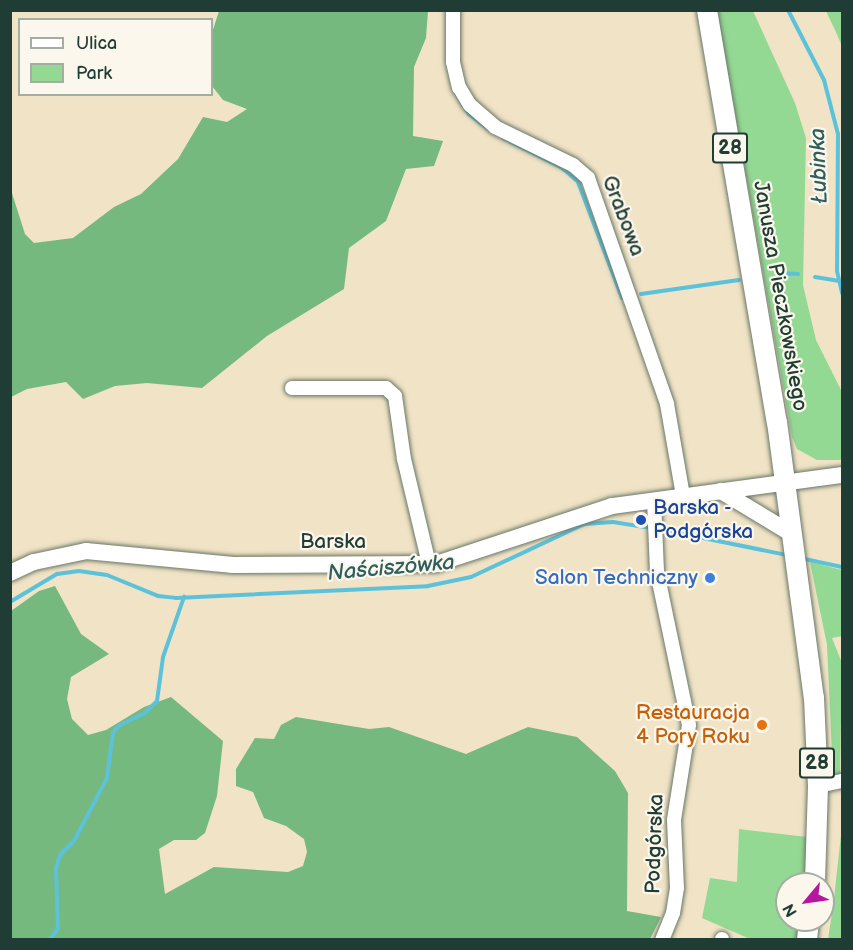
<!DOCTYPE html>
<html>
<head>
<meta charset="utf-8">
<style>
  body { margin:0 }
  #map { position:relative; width:853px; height:950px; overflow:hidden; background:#f1e3c6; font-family:"Balsamiq Sans",sans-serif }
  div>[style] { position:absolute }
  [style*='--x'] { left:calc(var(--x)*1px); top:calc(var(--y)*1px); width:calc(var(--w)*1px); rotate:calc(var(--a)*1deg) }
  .green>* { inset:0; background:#93d994 }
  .forest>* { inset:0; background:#76b97e }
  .stream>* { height:4px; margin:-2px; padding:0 2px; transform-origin:2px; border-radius:2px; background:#5cc2da }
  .roads { filter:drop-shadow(0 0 2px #687767) drop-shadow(0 0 2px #687767) }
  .minor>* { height:14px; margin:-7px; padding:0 7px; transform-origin:7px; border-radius:7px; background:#fff }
  .tertiary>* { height:16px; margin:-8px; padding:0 8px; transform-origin:8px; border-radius:8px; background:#fff }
  .primary>* { height:20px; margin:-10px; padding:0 10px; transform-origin:10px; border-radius:10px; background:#fff }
  .dots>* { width:16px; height:16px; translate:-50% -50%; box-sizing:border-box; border:3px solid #fbf7ec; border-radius:50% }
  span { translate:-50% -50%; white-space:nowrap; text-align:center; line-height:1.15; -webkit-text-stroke:4.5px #fbf7ec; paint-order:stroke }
  .shield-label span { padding:2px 4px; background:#fbf7ec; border:2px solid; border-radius:4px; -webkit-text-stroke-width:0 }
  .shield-label { font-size:20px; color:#1f3d34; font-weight:700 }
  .street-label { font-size:21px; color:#1f3d34 }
  .transit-label { font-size:21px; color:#164399 }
  .left { translate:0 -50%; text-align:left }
  .shop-label { font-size:21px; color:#366cbe }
  .right { translate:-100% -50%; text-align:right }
  .food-label { font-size:21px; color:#c56008 }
  .water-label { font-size:22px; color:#2e5e5e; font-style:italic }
  .frame { position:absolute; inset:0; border:12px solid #1f3d34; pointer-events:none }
  .legend { position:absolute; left:18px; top:18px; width:195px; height:78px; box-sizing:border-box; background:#fbf7ec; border:2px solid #a3ada2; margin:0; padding:8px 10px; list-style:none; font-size:18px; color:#1f3d34 }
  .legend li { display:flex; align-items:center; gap:12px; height:30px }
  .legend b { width:30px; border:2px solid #a3ada2 }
  .north { position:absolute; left:775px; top:872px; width:60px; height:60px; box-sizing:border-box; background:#fbf7ec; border:2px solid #a3ada2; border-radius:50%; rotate:241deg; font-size:16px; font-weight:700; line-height:24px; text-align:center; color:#1f3d34 }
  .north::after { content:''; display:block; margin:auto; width:21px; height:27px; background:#b5179e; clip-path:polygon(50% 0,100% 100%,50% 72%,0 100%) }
</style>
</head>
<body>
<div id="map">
  <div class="green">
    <div style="clip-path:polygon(717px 11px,753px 11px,795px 103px,806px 138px,803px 285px,816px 340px,842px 392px,842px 460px,817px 460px,797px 449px,792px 437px)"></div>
    <div style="clip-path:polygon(826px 11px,842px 11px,842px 46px,835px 30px)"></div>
    <div style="clip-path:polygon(810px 562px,842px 570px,842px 636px,832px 638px,842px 663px,840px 778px,833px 777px,827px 645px)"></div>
    <div style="clip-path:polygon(739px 829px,807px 837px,807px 884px,787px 884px,787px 920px,801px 920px,798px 939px,750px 939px,702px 918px,710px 878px,737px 882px)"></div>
    <div style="clip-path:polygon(841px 835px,842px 939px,828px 939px,833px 907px)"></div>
  </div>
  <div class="forest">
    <div style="clip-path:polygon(219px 11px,428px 11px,426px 38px,414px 67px,413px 136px,443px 141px,434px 166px,406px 169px,386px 221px,349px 248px,344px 289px,267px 336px,202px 388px,147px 383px,115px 386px,83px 399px,66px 382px,27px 389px,11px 397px,11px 190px,25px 234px,34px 243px,73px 238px,114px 207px,141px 194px,178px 159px,203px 117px,227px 122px,247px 109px,223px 100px,212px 86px,212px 33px)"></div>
    <div style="clip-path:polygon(55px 586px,81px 634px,109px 654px,71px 677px,67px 699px,72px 719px,88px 735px,106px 730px,144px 707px,171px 697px,223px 741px,217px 796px,205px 833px,196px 840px,174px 840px,159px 849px,165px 894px,214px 867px,288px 872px,303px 866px,307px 852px,304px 839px,286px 826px,264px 818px,253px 792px,236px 786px,236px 769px,255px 738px,274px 739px,281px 725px,296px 717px,369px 729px,389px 727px,466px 754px,528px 727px,577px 737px,615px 771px,628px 793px,627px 911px,661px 917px,650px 939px,11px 939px,11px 611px,39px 591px)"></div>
  </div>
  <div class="stream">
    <div style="--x:788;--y:10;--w:79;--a:62.8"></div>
    <div style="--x:824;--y:80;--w:56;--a:75.5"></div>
    <div style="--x:838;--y:134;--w:137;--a:90.4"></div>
    <div style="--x:837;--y:271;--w:23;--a:77"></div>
    <div style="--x:455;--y:91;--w:27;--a:59"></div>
    <div style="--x:469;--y:114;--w:23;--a:38"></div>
    <div style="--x:503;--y:138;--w:65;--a:26.6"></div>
    <div style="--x:561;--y:167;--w:23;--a:41"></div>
    <div style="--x:578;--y:182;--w:124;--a:69.2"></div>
    <div style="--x:778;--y:273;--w:20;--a:3"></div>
    <div style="--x:815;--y:277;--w:25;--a:9"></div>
    <div style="--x:641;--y:294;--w:99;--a:-8.1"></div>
    <div style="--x:659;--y:529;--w:131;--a:11.5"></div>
    <div style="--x:800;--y:558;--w:43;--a:12.1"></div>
    <div style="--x:10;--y:602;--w:55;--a:-30.8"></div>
    <div style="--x:57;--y:574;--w:22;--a:-8"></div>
    <div style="--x:79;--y:571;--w:28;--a:8"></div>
    <div style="--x:107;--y:575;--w:55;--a:22.4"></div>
    <div style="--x:158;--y:596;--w:18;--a:6"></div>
    <div style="--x:176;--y:598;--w:252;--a:-2.7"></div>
    <div style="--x:428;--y:586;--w:44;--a:-11.8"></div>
    <div style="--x:471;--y:577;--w:125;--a:-25.1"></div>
    <div style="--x:584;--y:524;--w:29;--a:-4"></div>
    <div style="--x:613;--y:522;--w:39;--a:9"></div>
    <div style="--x:49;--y:940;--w:14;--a:-51"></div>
    <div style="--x:58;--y:929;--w:61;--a:-91.9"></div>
    <div style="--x:56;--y:868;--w:14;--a:-73"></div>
    <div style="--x:60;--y:855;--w:20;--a:-45"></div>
    <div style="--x:74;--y:841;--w:71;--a:-62.4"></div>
    <div style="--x:107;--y:778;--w:45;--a:-82.4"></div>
    <div style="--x:113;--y:733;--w:9;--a:-54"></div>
    <div style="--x:118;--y:726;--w:30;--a:-26"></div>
    <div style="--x:145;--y:713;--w:17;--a:-45"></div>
    <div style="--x:157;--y:701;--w:44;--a:-82.2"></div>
    <div style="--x:163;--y:657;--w:64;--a:-70.7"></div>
  </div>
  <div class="roads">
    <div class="minor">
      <div style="--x:453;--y:10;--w:52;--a:90"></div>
      <div style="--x:453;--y:62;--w:26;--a:77"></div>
      <div style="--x:459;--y:87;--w:21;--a:59"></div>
      <div style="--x:470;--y:105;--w:33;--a:41"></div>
      <div style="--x:495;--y:127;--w:87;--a:26"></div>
      <div style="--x:573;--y:165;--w:20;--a:41"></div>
      <div style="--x:588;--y:178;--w:239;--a:70.7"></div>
      <div style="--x:667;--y:404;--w:93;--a:80.1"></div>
      <div style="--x:292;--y:388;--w:94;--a:0"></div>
      <div style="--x:386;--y:388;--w:12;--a:42"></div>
      <div style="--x:395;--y:396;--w:64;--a:81.9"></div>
      <div style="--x:404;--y:459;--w:108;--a:76.6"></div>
      <div style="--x:654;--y:500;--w:72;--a:87.6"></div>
      <div style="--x:657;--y:572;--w:156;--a:78.2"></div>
      <div style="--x:689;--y:725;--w:96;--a:99"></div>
      <div style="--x:674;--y:820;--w:68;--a:87.5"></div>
      <div style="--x:677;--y:888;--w:25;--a:99"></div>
      <div style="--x:673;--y:913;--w:29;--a:112"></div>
      <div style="--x:818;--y:786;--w:25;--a:-12"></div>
      <div style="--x:722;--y:939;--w:1;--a:90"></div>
    </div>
    <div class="tertiary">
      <div style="--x:721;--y:491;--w:83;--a:31.2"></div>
      <div style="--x:10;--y:573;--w:26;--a:-25"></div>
      <div style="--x:34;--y:562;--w:53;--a:-11.9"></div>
      <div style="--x:86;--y:551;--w:148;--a:5.4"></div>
      <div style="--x:233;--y:565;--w:203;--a:-0.3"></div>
      <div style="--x:436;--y:564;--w:185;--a:-18.2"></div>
      <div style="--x:612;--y:506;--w:232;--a:-7.7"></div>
    </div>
    <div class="primary">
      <div style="--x:707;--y:10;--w:418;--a:80.4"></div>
      <div style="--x:777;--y:422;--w:278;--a:82.4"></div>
      <div style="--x:814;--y:698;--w:88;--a:87.4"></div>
      <div style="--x:818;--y:786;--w:98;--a:91.8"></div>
      <div style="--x:807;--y:940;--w:20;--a:-84"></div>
    </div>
  </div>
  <div class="dots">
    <div style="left:641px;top:520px;background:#1a4fb4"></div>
    <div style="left:710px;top:578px;background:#3f7fe0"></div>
    <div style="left:762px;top:725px;background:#e8710a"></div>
  </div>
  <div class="shield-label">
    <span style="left:730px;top:148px">28</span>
    <span style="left:817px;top:763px">28</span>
  </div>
  <div class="street-label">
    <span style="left:623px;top:216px;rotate:69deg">Grabowa</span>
    <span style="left:780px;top:296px;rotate:80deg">Janusza Pieczkowskiego</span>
    <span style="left:333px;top:542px">Barska</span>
    <span style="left:655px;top:844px;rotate:-88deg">Podgórska</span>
  </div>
  <div class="transit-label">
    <span class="left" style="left:653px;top:520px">Barska -<br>Podgórska</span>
  </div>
  <div class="shop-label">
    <span class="right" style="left:698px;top:578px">Salon Techniczny</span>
  </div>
  <div class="food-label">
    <span class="right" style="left:750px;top:725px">Restauracja<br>4 Pory Roku</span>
  </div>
  <div class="water-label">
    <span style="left:819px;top:166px;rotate:-92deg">Łubinka</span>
    <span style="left:391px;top:568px;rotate:-5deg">Naściszówka</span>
  </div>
  <div class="frame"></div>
  <ul class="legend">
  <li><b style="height:8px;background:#fff"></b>Ulica</li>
  <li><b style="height:16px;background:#93d994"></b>Park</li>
  </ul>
  <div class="north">N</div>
</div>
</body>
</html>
